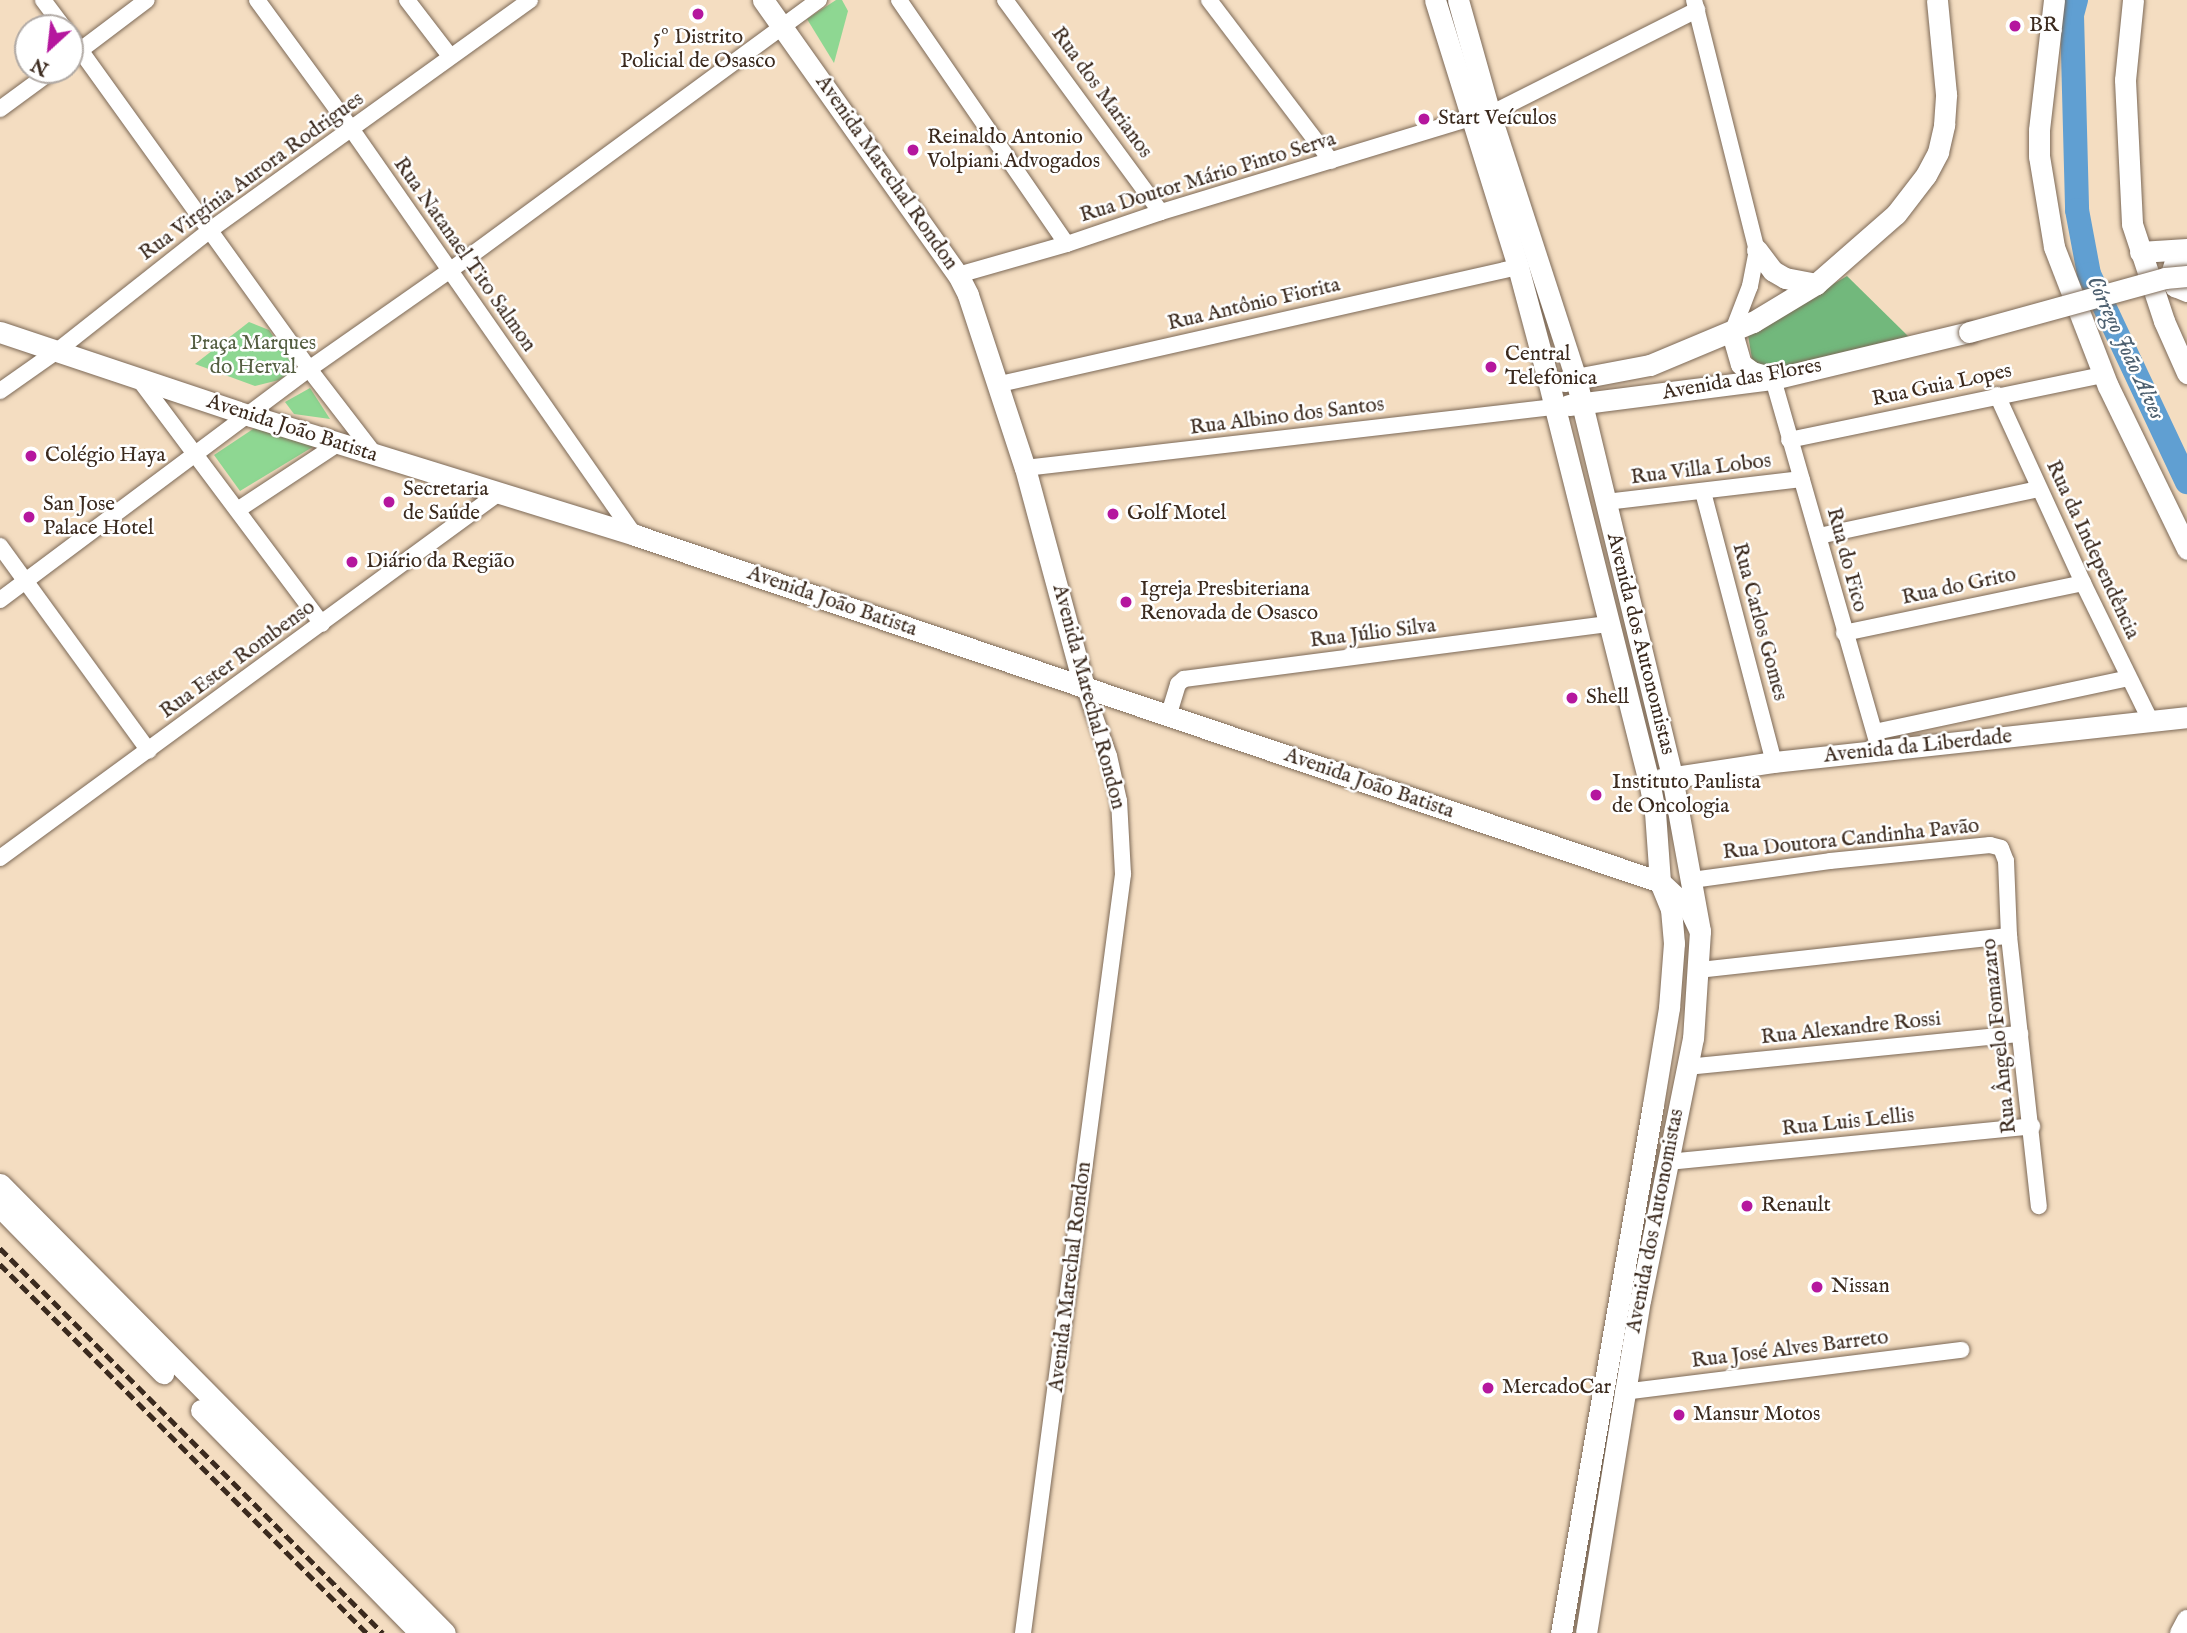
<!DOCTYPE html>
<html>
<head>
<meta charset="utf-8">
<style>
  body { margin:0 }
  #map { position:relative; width:2187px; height:1633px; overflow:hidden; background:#f4ddc1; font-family:"IM FELL English",serif }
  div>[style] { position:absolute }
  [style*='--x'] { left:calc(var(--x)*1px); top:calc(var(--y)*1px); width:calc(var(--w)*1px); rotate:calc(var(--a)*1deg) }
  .green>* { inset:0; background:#8ed792 }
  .forest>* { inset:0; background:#72b87c }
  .river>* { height:24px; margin:-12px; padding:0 12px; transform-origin:12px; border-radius:12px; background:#609fd2 }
  .roads { filter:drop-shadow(0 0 2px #7c6957) drop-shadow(0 0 2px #7c6957) }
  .minor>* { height:16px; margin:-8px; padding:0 8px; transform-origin:8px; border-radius:8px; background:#fff }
  .major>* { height:21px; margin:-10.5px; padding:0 10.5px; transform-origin:10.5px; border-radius:10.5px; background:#fff }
  .rail>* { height:4.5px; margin-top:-2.25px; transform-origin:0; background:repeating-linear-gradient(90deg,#3b2a1e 0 10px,transparent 0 15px) }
  .bridges { filter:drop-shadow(0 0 2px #7c6957) drop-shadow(0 0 2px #7c6957) }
  .major-bridge>* { height:21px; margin:-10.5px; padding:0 10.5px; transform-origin:10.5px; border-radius:10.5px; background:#fff }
  .dots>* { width:19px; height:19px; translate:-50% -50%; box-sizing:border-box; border:4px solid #fff; border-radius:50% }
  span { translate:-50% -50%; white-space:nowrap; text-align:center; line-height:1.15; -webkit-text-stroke:5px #fff; paint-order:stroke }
  .poi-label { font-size:21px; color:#3b2a1e }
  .left { translate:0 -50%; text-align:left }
  .street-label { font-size:21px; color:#3b2a1e }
  .park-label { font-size:21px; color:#545e41 }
  .water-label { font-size:23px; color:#4c5f6f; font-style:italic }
  .north { position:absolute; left:14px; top:14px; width:70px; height:70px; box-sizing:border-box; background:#fff; border:2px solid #b1aaa5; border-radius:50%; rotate:207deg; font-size:19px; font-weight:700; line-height:28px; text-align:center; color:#3b2a1e }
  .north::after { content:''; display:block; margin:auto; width:24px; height:32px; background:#b5179e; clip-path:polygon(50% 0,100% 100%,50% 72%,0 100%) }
</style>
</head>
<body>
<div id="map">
  <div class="green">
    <div style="clip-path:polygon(836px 0,842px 0,848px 11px,834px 63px,807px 19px)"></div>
    <div style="clip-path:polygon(249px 322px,269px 330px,296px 369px,279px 380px,255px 386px,195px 364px)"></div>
    <div style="clip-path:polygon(310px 388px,330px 419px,294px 414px,285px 402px)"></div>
    <div style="clip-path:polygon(256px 427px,316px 445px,240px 491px,214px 455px)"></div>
  </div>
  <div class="forest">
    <div style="clip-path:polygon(1847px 276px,1909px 337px,1770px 373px,1752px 359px,1748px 335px)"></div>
  </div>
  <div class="river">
    <div style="--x:2076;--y:0;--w:16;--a:105"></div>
    <div style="--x:2072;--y:15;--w:195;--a:88.5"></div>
    <div style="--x:2077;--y:210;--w:65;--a:79.4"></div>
    <div style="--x:2089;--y:274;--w:230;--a:64.8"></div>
  </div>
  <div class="roads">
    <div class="minor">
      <div style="--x:43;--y:0;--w:35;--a:53"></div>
      <div style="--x:257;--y:0;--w:161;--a:53.8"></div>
      <div style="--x:352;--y:130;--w:494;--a:55.1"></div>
      <div style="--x:407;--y:0;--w:71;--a:52.5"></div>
      <div style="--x:899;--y:0;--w:296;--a:55.5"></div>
      <div style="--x:1005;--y:0;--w:263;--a:53.7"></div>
      <div style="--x:1209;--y:0;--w:202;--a:52.8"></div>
      <div style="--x:1694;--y:0;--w:258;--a:75.9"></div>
      <div style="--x:1757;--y:250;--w:37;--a:101"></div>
      <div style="--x:1750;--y:286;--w:50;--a:111"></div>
      <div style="--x:70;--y:36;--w:410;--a:54.3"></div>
      <div style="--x:309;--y:369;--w:110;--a:52.4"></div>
      <div style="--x:70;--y:58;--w:96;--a:-37"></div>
      <div style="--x:0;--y:109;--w:66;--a:-36.3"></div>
      <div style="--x:1490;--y:114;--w:232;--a:-26.7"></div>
      <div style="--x:958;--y:275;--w:113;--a:-15.9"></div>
      <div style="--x:1067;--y:244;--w:99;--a:-18.8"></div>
      <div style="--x:1161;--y:212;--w:323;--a:-16.9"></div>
      <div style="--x:138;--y:378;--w:307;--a:53.2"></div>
      <div style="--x:1773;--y:379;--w:387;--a:74"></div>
      <div style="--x:1000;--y:384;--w:531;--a:-12.73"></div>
      <div style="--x:0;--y:391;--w:70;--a:-35.1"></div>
      <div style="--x:57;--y:351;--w:195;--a:-38.3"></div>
      <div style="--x:210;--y:230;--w:394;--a:-35.7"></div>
      <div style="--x:1997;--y:395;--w:207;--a:65.4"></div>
      <div style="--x:2083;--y:583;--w:155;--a:63.9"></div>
      <div style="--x:1789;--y:440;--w:322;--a:-11.7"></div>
      <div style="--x:1025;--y:468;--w:533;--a:-6.58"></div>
      <div style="--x:1703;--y:492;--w:279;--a:75.3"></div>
      <div style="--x:1606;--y:502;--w:197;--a:-6.7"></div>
      <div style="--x:239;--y:509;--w:120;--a:-33.4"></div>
      <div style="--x:1819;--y:536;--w:225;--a:-12.1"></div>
      <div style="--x:0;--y:546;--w:253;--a:54"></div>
      <div style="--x:0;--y:600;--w:386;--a:-36.8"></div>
      <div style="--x:309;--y:369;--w:192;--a:-35"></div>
      <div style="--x:466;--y:259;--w:438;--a:-36.3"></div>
      <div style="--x:1844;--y:633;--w:244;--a:-11.8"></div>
      <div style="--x:1168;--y:717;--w:34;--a:-73"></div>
      <div style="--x:1178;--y:684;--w:8;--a:-40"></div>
      <div style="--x:1184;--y:679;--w:429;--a:-7.4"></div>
      <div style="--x:1875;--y:732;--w:259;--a:-12"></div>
      <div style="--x:0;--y:858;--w:620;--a:-36.2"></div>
      <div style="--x:1692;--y:880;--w:139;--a:-7.8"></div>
      <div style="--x:1830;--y:861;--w:161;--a:-5.7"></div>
      <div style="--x:1990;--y:845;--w:11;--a:15"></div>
      <div style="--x:2001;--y:848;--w:14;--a:69"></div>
      <div style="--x:2006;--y:861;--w:75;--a:87.7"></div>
      <div style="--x:2009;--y:936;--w:272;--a:83.7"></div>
      <div style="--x:1699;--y:970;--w:312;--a:-6.3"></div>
      <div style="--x:1687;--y:1067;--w:335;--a:-5.7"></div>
      <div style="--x:1668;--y:1162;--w:366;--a:-5.6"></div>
      <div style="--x:1623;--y:1392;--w:341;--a:-7.1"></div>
      <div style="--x:1023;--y:1633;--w:766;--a:-82.49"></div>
      <div style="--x:1123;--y:874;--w:73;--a:-93.1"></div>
      <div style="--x:1119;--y:801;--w:46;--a:-102.5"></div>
      <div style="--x:1109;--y:756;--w:74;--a:-109.7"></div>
    </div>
    <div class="major">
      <div style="--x:763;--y:0;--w:337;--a:54.7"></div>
      <div style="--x:958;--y:275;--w:22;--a:63"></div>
      <div style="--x:968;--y:295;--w:182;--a:71.8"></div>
      <div style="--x:1025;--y:468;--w:226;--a:74.9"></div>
      <div style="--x:1435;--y:0;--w:280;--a:72.7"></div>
      <div style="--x:1518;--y:267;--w:100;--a:75"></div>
      <div style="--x:1544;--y:364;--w:430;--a:75.9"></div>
      <div style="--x:1649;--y:781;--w:32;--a:79"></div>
      <div style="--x:1655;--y:812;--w:70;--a:85.9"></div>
      <div style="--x:1660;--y:882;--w:29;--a:68"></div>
      <div style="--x:1671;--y:909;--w:34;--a:85"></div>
      <div style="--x:1674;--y:943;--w:65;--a:94.4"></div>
      <div style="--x:1669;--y:1008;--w:98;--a:99.4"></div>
      <div style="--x:1653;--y:1105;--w:536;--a:99.88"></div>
      <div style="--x:1458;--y:0;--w:118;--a:74.3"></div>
      <div style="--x:1490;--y:114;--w:279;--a:72"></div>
      <div style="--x:1576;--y:379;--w:409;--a:76.4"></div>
      <div style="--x:1672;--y:777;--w:157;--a:79.7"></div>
      <div style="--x:1700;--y:931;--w:107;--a:93.7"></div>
      <div style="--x:1693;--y:1038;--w:267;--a:101.4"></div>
      <div style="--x:1640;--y:1300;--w:337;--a:99.2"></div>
      <div style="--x:2054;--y:0;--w:131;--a:96.6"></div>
      <div style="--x:2039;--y:130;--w:26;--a:90"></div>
      <div style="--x:2039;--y:156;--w:92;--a:80.6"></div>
      <div style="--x:2054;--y:247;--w:149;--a:68.8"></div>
      <div style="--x:2108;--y:386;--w:181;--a:64.1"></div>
      <div style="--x:2133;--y:0;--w:80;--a:95.7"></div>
      <div style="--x:2125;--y:80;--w:144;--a:87.2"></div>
      <div style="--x:2132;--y:224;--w:102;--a:71.7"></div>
      <div style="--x:2164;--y:321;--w:57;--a:66.1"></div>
      <div style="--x:1757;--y:250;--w:26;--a:53"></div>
      <div style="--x:1773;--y:271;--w:14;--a:30"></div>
      <div style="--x:1785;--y:278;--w:32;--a:11"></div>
      <div style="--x:2140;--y:252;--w:47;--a:-3.7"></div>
      <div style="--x:2187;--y:255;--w:13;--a:153"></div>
      <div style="--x:2175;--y:261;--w:14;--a:107"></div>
      <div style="--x:2171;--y:274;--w:13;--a:72"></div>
      <div style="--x:2175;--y:286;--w:13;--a:23"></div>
      <div style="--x:0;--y:332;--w:262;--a:18.5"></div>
      <div style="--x:248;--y:415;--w:405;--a:17.2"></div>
      <div style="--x:635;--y:535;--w:1082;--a:18.7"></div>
      <div style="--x:1660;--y:882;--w:41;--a:43"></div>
      <div style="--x:1690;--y:910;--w:23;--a:65"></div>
      <div style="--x:1732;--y:333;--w:32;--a:74"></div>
      <div style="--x:1741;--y:364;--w:14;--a:36"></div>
      <div style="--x:1752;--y:372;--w:18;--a:16"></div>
      <div style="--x:1565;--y:381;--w:86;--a:-10.7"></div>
      <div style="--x:1650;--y:365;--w:112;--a:-22.7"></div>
      <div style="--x:1753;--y:322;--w:74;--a:-31.1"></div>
      <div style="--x:1816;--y:284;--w:106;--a:-41.2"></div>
      <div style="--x:1896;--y:214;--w:49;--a:-52.4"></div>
      <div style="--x:1926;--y:175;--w:26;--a:-62"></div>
      <div style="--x:1938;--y:152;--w:28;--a:-77"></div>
      <div style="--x:1944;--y:125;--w:31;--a:-86"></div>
      <div style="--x:1946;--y:94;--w:94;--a:-95.5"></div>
      <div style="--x:1569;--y:405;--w:206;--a:-7.3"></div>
      <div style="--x:1773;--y:379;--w:202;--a:-13.5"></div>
      <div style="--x:1661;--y:779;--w:114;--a:-8.6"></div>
      <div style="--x:1774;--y:762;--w:415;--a:-6.2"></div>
      <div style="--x:0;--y:1184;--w:632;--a:45.26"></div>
      <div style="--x:0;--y:1207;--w:233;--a:45.5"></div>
      <div style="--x:201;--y:1410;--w:313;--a:45.5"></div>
      <div style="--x:2180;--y:1633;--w:15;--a:-62"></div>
    </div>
  </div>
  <div class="rail">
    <div style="--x:0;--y:1248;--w:543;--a:45.15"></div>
    <div style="--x:0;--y:1264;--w:520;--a:45.16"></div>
  </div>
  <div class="bridges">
    <div class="major-bridge">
      <div style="--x:1969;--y:332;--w:203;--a:-15.4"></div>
      <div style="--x:2165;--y:278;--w:22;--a:-5"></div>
    </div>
  </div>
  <div class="dots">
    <div style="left:698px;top:14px;background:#b5179e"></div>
    <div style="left:2015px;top:26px;background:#b5179e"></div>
    <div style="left:1424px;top:119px;background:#b5179e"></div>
    <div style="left:913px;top:150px;background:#b5179e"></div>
    <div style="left:1491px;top:367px;background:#b5179e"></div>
    <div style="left:31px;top:456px;background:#b5179e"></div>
    <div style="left:389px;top:502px;background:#b5179e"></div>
    <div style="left:1113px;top:514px;background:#b5179e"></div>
    <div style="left:29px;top:517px;background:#b5179e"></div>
    <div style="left:352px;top:562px;background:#b5179e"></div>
    <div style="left:1126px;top:602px;background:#b5179e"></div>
    <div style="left:1572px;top:698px;background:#b5179e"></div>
    <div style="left:1596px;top:795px;background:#b5179e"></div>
    <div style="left:1747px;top:1206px;background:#b5179e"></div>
    <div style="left:1817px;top:1287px;background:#b5179e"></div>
    <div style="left:1488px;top:1388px;background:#b5179e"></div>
    <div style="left:1679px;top:1415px;background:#b5179e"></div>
  </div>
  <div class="poi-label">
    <span class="left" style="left:2029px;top:26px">BR</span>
    <span style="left:698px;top:50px">5º Distrito<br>Policial de Osasco</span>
    <span class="left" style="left:1438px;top:119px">Start Veículos</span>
    <span class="left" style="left:927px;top:150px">Reinaldo Antonio<br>Volpiani Advogados</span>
    <span class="left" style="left:1505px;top:367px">Central<br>Telefonica</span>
    <span class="left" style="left:45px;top:456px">Colégio Haya</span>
    <span class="left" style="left:403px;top:502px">Secretaria<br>de Saúde</span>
    <span class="left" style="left:43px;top:517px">San Jose<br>Palace Hotel</span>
    <span class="left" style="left:1127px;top:514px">Golf Motel</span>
    <span class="left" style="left:366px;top:562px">Diário da Região</span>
    <span class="left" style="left:1140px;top:602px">Igreja Presbiteriana<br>Renovada de Osasco</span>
    <span class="left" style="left:1586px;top:698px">Shell</span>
    <span class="left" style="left:1612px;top:795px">Instituto Paulista<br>de Oncologia</span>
    <span class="left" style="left:1761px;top:1206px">Renault</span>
    <span class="left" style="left:1831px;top:1287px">Nissan</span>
    <span class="left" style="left:1502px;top:1388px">MercadoCar</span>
    <span class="left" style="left:1693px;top:1415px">Mansur Motos</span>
  </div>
  <div class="street-label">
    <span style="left:1101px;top:93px;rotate:54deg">Rua dos Marianos</span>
    <span style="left:886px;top:173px;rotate:55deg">Avenida Marechal Rondon</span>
    <span style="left:252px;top:177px;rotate:-36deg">Rua Virgínia Aurora Rodrigues</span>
    <span style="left:1208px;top:178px;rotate:-17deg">Rua Doutor Mário Pinto Serva</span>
    <span style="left:464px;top:255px;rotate:55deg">Rua Natanael Tito Salmon</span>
    <span style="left:1254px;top:305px;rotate:-13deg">Rua Antônio Fiorita</span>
    <span style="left:1742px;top:380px;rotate:-10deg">Avenida das Flores</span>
    <span style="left:1942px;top:386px;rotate:-12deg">Rua Guia Lopes</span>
    <span style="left:1287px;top:417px;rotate:-7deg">Rua Albino dos Santos</span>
    <span style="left:292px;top:429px;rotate:18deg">Avenida João Batista</span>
    <span style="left:1701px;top:470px;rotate:-7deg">Rua Villa Lobos</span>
    <span style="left:2092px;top:550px;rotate:65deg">Rua da Independência</span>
    <span style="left:1846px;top:560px;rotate:75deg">Rua do Fico</span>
    <span style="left:1959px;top:587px;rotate:-12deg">Rua do Grito</span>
    <span style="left:832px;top:602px;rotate:19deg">Avenida João Batista</span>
    <span style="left:1759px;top:622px;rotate:75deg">Rua Carlos Gomes</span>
    <span style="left:1373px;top:634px;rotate:-7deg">Rua Júlio Silva</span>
    <span style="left:1640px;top:644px;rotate:76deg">Avenida dos Autonomistas</span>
    <span style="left:238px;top:660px;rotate:-36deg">Rua Ester Rombenso</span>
    <span style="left:1088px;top:697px;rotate:75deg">Avenida Marechal Rondon</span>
    <span style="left:1918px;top:747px;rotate:-6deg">Avenida da Liberdade</span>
    <span style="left:1369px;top:784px;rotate:19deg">Avenida João Batista</span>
    <span style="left:1851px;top:840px;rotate:-6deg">Rua Doutora Candinha Pavão</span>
    <span style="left:1851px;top:1029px;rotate:-6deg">Rua Alexandre Rossi</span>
    <span style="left:2000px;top:1036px;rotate:-96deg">Rua Ângelo Fomazaro</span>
    <span style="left:1848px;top:1123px;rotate:-6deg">Rua Luis Lellis</span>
    <span style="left:1656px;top:1221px;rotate:-79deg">Avenida dos Autonomistas</span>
    <span style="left:1071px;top:1277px;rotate:-83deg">Avenida Marechal Rondon</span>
    <span style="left:1790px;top:1350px;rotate:-7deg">Rua José Alves Barreto</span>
  </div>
  <div class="park-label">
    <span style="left:253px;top:356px">Praça Marques<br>do Herval</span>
  </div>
  <div class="water-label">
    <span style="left:2125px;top:348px;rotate:65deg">Córrego João Alves</span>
  </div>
  <div class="north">N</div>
</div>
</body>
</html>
